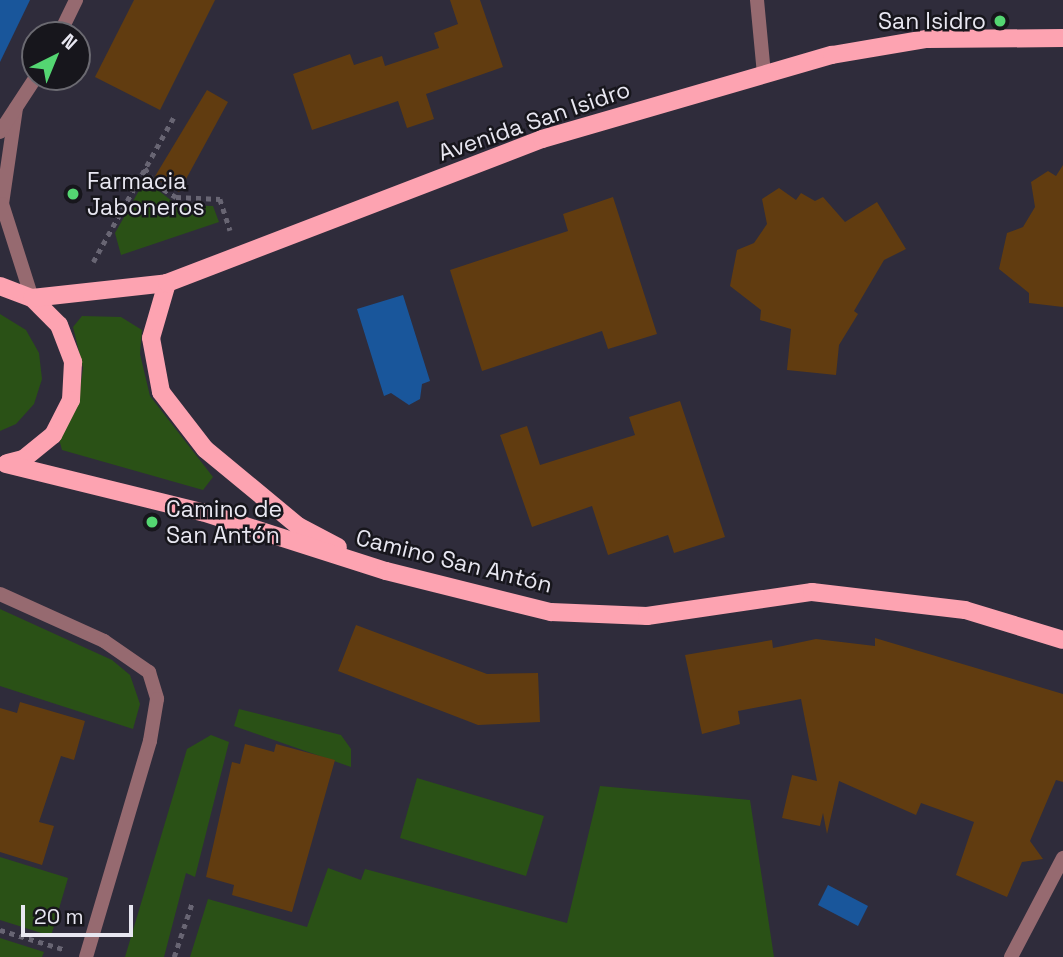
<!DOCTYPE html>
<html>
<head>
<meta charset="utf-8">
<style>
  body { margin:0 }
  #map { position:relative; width:1063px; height:957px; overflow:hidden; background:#2f2c3b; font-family:"Space Grotesk",sans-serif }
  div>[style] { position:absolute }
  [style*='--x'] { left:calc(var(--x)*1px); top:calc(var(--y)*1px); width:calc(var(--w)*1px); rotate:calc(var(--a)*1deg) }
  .green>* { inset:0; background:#2a5116 }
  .water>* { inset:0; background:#19569b }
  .building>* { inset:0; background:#613c10 }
  .path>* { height:4.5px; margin-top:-2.25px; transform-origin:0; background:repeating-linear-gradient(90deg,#686573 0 5px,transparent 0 10px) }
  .lane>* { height:14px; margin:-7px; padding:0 7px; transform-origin:7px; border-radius:7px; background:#966a70 }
  .street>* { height:14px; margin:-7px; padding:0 7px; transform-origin:7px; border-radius:7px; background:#966a70 }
  .primary>* { height:18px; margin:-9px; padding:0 9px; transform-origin:9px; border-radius:9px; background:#fda3b1 }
  .dots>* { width:19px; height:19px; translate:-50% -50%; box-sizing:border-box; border:4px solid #17161c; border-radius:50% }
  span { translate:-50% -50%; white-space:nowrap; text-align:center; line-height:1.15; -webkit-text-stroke:5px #17161c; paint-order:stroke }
  .poi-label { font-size:23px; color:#e8e7f1 }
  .right { translate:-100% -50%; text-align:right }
  .left { translate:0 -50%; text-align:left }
  .street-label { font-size:23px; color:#e8e7f1 }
  .north { position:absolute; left:21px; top:21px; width:70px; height:70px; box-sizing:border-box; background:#17161c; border:2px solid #6b6a71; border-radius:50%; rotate:43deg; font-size:19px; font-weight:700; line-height:28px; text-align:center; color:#e8e7f1 }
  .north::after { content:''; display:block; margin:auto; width:24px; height:32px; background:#54d672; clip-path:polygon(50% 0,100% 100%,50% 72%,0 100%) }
  .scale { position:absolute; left:21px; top:905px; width:112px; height:32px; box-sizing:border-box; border:4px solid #e8e7f1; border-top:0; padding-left:9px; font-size:21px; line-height:24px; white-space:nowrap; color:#e8e7f1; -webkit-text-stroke:5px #17161c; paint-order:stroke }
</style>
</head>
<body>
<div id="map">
  <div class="green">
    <div style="clip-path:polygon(145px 180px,177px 205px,213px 206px,219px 222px,121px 255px,115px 233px)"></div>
    <div style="clip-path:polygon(0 314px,26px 330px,39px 353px,42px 379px,34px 404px,16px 424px,0 431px)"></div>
    <div style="clip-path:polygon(82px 316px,121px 317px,142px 330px,140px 354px,150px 396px,213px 477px,203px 490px,62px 450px,59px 439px,80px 390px,83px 368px,73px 327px)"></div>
    <div style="clip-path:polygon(0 609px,112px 660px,130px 675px,140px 704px,133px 729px,0 686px)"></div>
    <div style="clip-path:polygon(239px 709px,341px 735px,351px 749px,351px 767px,234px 726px)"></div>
    <div style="clip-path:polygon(211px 735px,229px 742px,195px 877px,186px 873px,164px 957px,125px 957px,187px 749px)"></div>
    <div style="clip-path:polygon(417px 778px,544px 816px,526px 876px,400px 838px)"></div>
    <div style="clip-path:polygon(600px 786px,750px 800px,774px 957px,190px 957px,208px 899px,307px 927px,328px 868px,361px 880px,365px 869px,567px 923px)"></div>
    <div style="clip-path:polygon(0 857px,68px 878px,51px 936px,0 920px)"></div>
    <div style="clip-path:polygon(0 938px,44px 952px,42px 957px,0 957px)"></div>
  </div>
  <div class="water">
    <div style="clip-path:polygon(0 0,30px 0,0 62px)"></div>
    <div style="clip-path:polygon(403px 295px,430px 381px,422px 384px,420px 399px,409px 405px,391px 393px,384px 396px,357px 309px)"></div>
    <div style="clip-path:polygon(828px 885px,868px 906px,858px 926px,818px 905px)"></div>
  </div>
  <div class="building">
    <div style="clip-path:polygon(134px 0,215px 0,160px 110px,95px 77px)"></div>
    <div style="clip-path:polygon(450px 0,480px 0,503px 67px,426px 94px,434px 119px,407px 128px,398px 101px,312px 130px,293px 74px,350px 54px,354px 65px,382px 56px,385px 66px,439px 48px,434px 33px,458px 24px)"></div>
    <div style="clip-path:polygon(207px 90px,228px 102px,179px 192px,154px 178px)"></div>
    <div style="clip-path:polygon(1063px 165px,1063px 307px,1029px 303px,1029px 293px,999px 269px,1007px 233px,1023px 227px,1035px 207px,1031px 182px,1048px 171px,1056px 176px)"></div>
    <div style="clip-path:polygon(779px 188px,796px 200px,801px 193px,815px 201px,823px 197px,845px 222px,877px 202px,906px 249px,884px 260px,854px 311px,858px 314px,839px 345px,836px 375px,787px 370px,791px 329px,760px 320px,761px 310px,730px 286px,737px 250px,754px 243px,767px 224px,762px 199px)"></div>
    <div style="clip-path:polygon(613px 197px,657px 334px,608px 349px,602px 331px,482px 371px,450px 270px,568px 231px,563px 214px)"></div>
    <div style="clip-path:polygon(680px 401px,725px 537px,674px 553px,668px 535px,608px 555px,592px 506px,532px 527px,500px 435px,527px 426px,540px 465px,635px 435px,629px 417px)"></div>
    <div style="clip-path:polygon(356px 625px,487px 674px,538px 673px,540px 722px,478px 725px,338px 671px)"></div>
    <div style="clip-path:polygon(875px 638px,1063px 694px,1063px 782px,1056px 780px,1030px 841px,1043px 859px,1022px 862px,1007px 897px,956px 875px,974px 822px,921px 803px,916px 815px,839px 781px,827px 834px,823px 813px,820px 826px,782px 818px,792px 775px,817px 781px,801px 699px,738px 711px,740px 724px,702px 734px,685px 655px,772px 640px,773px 648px,816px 639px,875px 646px)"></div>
    <div style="clip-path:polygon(20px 702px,85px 721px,74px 760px,61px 756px,39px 822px,54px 826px,42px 865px,0 852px,0 708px,17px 713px)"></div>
    <div style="clip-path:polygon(245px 744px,274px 752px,276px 744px,335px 760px,292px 912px,232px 895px,234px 885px,206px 877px,232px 762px,240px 764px)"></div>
  </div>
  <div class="path">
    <div style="--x:145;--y:168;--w:19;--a:58"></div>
    <div style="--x:155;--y:184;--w:25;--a:32"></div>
    <div style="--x:176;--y:197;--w:44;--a:2.6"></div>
    <div style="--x:220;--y:199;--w:33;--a:72"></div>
    <div style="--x:93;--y:262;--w:165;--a:-60.9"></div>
    <div style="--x:0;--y:930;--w:66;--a:16.8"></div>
    <div style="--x:174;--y:957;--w:57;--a:-71.6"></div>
  </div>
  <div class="lane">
    <div style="--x:0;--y:594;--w:114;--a:24.3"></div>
    <div style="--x:104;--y:641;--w:55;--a:34.6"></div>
    <div style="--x:149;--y:672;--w:28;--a:73"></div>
    <div style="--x:157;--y:699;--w:43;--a:99.5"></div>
    <div style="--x:150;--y:741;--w:225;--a:106.5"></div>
  </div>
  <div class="street">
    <div style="--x:757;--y:0;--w:74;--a:84.6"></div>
    <div style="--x:59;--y:35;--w:39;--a:-64"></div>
    <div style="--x:16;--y:108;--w:97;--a:98.3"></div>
    <div style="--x:2;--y:204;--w:99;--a:72.3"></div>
    <div style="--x:0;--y:132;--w:66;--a:-56.8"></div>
    <div style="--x:1011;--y:957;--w:112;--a:-62.3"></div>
  </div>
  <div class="primary">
    <div style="--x:167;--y:283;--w:57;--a:106.2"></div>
    <div style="--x:151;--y:338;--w:55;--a:79.5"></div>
    <div style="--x:161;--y:392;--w:72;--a:52.3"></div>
    <div style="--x:205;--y:449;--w:121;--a:39.6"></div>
    <div style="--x:298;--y:526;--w:45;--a:27.7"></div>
    <div style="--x:0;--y:286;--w:34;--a:21"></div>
    <div style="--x:32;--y:298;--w:38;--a:45"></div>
    <div style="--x:59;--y:325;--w:40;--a:69"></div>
    <div style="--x:73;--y:362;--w:38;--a:93"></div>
    <div style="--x:71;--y:400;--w:39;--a:117"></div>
    <div style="--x:53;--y:435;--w:38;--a:141"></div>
    <div style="--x:23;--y:459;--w:16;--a:166"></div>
    <div style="--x:32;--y:298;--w:136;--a:-6.3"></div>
    <div style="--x:167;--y:283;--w:402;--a:-21"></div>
    <div style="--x:542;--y:139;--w:302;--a:-16.2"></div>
    <div style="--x:832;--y:55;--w:96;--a:-9.6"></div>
    <div style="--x:927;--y:39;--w:136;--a:-0.4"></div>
    <div style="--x:6;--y:464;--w:202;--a:13.8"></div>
    <div style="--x:202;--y:512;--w:193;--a:17.8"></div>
    <div style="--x:386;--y:571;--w:170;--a:14"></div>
    <div style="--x:551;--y:612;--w:96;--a:2.4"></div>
    <div style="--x:647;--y:616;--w:167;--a:-8.3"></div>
    <div style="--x:812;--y:592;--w:154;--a:6.7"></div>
    <div style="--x:965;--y:610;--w:102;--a:17"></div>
  </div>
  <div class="dots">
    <div style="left:1000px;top:21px;background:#54d672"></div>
    <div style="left:73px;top:194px;background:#54d672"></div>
    <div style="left:152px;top:522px;background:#54d672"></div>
  </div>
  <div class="poi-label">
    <span class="right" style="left:986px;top:21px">San Isidro</span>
    <span class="left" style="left:87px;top:194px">Farmacia<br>Jaboneros</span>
    <span class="left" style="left:166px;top:522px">Camino de<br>San Antón</span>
  </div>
  <div class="street-label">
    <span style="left:534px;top:121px;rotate:-19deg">Avenida San Isidro</span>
    <span style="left:454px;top:561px;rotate:14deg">Camino San Antón</span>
  </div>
  <div class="north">N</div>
  <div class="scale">20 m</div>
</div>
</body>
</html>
